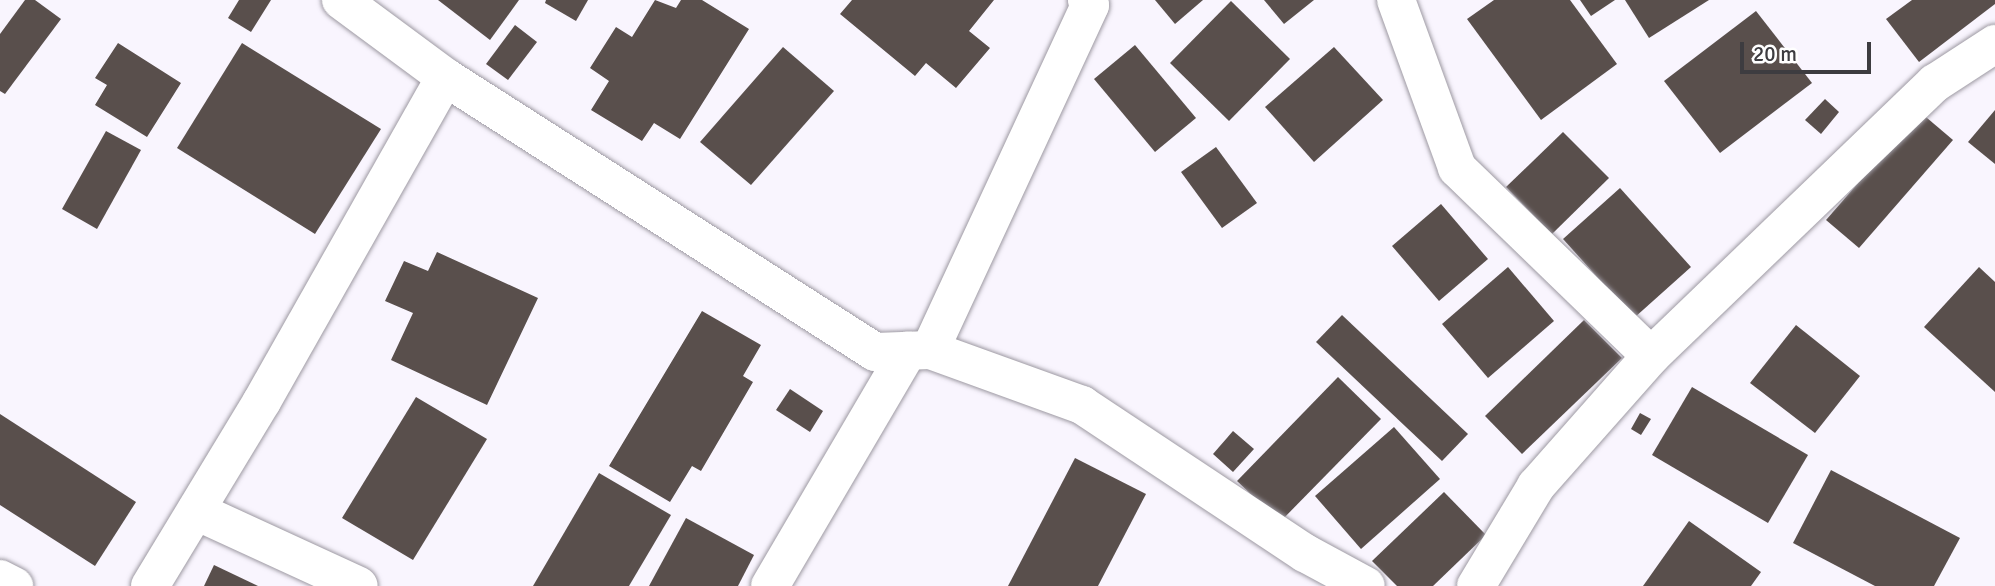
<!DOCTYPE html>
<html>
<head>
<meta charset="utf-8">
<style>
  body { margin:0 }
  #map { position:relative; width:1995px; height:586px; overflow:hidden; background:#f9f5fe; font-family:Signika,sans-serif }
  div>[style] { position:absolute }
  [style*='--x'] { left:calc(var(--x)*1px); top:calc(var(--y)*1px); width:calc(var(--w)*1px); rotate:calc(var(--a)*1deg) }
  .building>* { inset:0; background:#594f4c }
  .roads { filter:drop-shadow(0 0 2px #9d99a2) drop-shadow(0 0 2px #9d99a2) }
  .street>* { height:38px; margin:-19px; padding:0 19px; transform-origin:19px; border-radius:19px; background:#fff }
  span { translate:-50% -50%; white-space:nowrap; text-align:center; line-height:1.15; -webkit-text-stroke:7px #fff; paint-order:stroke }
  .scale { position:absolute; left:1740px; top:42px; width:131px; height:32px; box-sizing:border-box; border:4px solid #3d3c40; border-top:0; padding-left:9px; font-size:21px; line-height:24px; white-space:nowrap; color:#3d3c40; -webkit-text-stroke:5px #fff; paint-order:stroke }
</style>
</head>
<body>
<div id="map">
  <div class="building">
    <div style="clip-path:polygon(25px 0,35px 0,61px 19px,5px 94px,0 91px,0 34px)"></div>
    <div style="clip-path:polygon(239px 0,271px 0,251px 32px,228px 18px)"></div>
    <div style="clip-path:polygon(438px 0,519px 0,490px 40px)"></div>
    <div style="clip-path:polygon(546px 0,588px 0,576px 21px,545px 3px)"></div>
    <div style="clip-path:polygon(655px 0,676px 8px,681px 0,702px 0,749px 29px,680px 139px,654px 123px,642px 141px,591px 110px,609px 81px,590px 68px,616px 27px,632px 37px)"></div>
    <div style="clip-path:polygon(852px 0,994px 0,969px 31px,990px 48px,956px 88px,926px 63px,915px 76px,840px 14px)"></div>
    <div style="clip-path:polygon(1155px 0,1203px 0,1175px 24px)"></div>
    <div style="clip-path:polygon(1264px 0,1314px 0,1284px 24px)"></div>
    <div style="clip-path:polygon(1494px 0,1570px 0,1617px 64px,1541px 120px,1467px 19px)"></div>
    <div style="clip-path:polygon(1580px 0,1615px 0,1591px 16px)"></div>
    <div style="clip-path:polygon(1625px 0,1709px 0,1649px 38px)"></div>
    <div style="clip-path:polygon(1912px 0,1995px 0,1995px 4px,1919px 62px,1886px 19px)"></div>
    <div style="clip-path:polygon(1231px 1px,1290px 59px,1229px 121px,1170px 63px)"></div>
    <div style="clip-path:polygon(1756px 11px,1812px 83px,1720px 153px,1664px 81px)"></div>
    <div style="clip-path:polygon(515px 25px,537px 42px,508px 80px,486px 64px)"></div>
    <div style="clip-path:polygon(118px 43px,181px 83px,147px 137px,95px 105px,107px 85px,95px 78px)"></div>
    <div style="clip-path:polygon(242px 43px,381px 129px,315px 234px,177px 148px)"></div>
    <div style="clip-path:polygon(1135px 45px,1196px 118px,1155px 152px,1094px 79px)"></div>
    <div style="clip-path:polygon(783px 47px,834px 91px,751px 185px,700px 142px)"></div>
    <div style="clip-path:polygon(1334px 47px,1383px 100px,1314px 162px,1265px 107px)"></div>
    <div style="clip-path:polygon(1825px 99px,1839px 112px,1821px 134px,1805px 120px)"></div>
    <div style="clip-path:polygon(1995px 110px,1995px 164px,1968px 142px)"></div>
    <div style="clip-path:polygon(1920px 112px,1953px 140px,1859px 248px,1826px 220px)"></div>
    <div style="clip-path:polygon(106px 131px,141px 150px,97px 229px,62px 209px)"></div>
    <div style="clip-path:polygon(1563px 132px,1609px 178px,1552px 234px,1506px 187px)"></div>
    <div style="clip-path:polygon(1216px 147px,1257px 203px,1222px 228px,1181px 172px)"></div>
    <div style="clip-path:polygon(1620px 188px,1691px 267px,1634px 318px,1563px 239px)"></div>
    <div style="clip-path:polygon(1441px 204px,1488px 259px,1439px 301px,1392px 246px)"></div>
    <div style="clip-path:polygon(437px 252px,538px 298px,487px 405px,391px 360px,413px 313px,385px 301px,404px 261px,428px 271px)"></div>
    <div style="clip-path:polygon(1508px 267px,1554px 321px,1488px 378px,1442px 324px)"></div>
    <div style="clip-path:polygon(1979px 267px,1995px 282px,1995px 392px,1924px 327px)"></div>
    <div style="clip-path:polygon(702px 311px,761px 345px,743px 376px,753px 382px,701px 471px,692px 466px,670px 502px,609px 466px)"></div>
    <div style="clip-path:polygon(1342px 315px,1468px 434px,1442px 461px,1316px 342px)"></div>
    <div style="clip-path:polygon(1584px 320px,1622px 358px,1522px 454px,1485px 416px)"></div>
    <div style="clip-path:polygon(1796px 325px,1860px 376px,1815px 433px,1750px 383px)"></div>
    <div style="clip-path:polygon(1338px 377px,1381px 419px,1280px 522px,1237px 481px)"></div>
    <div style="clip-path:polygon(1692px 387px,1808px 455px,1768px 523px,1652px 455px)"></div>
    <div style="clip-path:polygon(790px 389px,823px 411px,810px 432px,776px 410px)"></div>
    <div style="clip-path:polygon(416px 397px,487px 439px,413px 560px,342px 518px)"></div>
    <div style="clip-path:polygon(1640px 413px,1651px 419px,1641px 435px,1631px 429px)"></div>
    <div style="clip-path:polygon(0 414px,136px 502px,95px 566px,0 505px)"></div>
    <div style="clip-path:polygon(1394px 427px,1440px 479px,1361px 549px,1315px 496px)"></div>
    <div style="clip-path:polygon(1233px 431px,1254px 449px,1233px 472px,1213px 454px)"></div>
    <div style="clip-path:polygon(1075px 458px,1146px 494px,1098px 586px,1008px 586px)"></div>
    <div style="clip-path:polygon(1831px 470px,1960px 538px,1934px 586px,1875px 586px,1793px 543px)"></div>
    <div style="clip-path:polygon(599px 473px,671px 515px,629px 586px,533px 586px)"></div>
    <div style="clip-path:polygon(1444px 492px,1486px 535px,1433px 586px,1397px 586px,1372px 561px)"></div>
    <div style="clip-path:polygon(686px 518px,754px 555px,738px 586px,649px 586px)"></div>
    <div style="clip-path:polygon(1689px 521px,1761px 572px,1751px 586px,1643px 586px)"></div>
    <div style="clip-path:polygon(214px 565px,258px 586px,204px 586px)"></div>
  </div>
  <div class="roads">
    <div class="street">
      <div style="--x:341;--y:0;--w:129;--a:36.5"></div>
      <div style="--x:445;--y:77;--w:510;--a:32.6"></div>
      <div style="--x:875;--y:352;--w:55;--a:-2.1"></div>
      <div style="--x:930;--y:350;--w:162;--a:19.9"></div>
      <div style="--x:1082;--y:405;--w:268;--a:33.6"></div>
      <div style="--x:1305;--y:553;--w:69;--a:28.4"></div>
      <div style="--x:1396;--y:0;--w:179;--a:70"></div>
      <div style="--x:1457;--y:168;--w:270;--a:44.1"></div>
      <div style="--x:930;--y:350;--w:380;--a:-65.1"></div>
      <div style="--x:1090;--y:5;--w:6;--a:-121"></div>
      <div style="--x:196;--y:511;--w:179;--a:24.7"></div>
      <div style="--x:0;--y:579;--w:16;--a:27"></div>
      <div style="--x:150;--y:586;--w:216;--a:-58.8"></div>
      <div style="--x:262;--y:401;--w:372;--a:-60.5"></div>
      <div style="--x:770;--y:586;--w:273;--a:-59.6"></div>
      <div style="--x:1476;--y:586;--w:117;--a:-59"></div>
      <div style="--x:1536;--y:486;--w:174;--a:-48.5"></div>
      <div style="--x:1651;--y:356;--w:394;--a:-43.9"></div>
      <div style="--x:1935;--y:83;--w:72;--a:-33"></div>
    </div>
  </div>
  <div class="scale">20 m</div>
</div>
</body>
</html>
